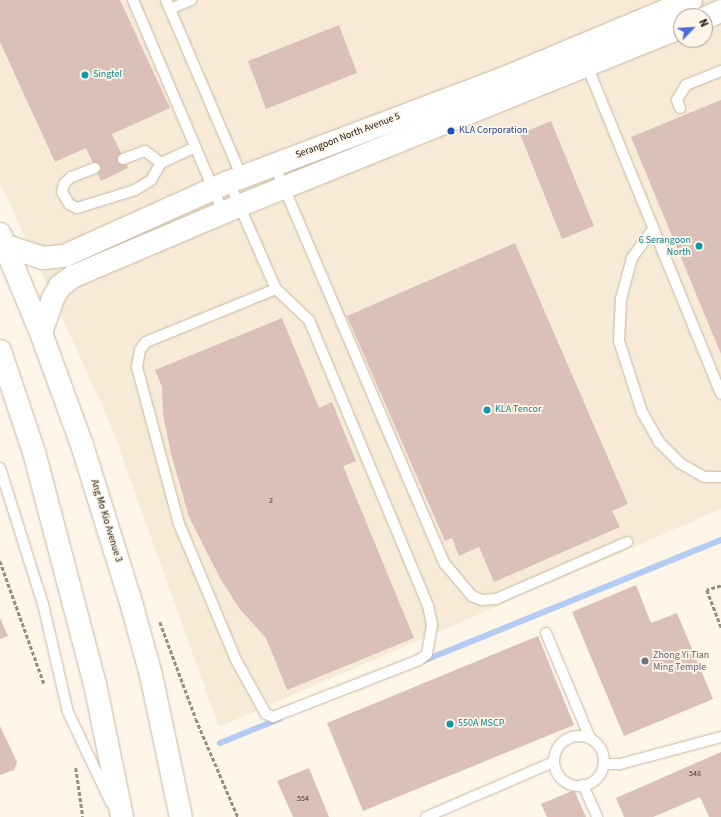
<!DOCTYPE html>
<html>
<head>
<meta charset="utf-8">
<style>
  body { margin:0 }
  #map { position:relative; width:721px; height:817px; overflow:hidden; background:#fff5e9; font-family:"Source Sans 3",sans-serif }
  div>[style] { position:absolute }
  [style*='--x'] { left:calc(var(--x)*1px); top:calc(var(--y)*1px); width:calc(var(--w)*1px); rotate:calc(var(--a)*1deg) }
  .industrial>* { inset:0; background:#f7ebd7 }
  .stream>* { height:6px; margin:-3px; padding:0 3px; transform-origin:3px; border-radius:3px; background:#b3ccf4 }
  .building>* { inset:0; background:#dac0b8 }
  .path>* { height:2.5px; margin-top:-1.25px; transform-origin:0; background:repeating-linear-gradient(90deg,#968e85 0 4px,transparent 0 6px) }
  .roads { filter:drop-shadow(0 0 1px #c6b7a3) drop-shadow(0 0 1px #c6b7a3) }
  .lane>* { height:10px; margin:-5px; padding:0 5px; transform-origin:5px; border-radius:5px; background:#fff }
  .lane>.ring { margin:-5px; padding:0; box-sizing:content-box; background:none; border:10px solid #fff; border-radius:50% }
  .secondary>* { height:22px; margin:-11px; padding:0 11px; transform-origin:11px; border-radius:11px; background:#fff }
  .highway>* { height:22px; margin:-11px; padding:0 11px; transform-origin:11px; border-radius:11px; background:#fff }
  .dots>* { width:11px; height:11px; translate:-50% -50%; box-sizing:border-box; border:2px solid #fff5e9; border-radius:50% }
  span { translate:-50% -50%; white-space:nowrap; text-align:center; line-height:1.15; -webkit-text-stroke:3.5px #fff5e9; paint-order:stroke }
  .number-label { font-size:8px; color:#463c35 }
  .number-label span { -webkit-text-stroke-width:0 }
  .culture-label { font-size:10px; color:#0d838f }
  .left { translate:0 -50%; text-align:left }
  .right { translate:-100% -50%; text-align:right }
  .transit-label { font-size:10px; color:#164399 }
  .street-label { font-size:10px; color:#151009 }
  .worship-label { font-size:10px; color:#5b616d }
  .north { position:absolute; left:673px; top:8px; width:40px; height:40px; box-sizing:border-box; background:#fff5e9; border:1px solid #a1998f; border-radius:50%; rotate:65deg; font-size:11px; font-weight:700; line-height:16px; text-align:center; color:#151009 }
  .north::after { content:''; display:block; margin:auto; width:14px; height:18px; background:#4a6ade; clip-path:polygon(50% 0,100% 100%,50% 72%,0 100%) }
</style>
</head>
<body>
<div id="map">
  <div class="industrial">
    <div style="clip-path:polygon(evenodd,0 0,721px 0,721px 509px,219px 727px,110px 423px,0 182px,0 0,681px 16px,705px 16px,705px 40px,681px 40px,681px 16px)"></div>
  </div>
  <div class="stream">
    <div style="--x:423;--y:661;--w:322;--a:-22.1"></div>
    <div style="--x:220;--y:743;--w:64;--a:-22.1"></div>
  </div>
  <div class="building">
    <div style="clip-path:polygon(0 0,120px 0,170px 108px,112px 134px,128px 168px,101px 181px,86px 148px,55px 162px,0 42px)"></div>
    <div style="clip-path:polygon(339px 25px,357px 73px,266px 109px,248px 61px)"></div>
    <div style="clip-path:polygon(721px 100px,721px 354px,631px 137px)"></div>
    <div style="clip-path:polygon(551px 121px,594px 226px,562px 239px,520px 134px)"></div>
    <div style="clip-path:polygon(515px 243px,628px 504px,612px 511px,620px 527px,494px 582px,479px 547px,459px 556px,452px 538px,445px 541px,347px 316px)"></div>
    <div style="clip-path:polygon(282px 318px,319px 408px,332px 402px,356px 461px,343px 466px,414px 638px,287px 690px,266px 638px,239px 608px,220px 578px,189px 517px,171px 454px,163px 414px,162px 387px,155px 370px)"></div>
    <div style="clip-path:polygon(636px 585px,651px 623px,677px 613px,713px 699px,624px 736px,572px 612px)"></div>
    <div style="clip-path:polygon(0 618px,8px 636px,0 639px)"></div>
    <div style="clip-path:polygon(538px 636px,574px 725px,363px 811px,327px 723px)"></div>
    <div style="clip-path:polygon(0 726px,17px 762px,14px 770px,0 775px)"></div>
    <div style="clip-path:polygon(721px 752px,721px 817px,709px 817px,700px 797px,653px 817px,624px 817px,616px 798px)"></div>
    <div style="clip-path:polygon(309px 768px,329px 817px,293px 817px,277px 781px)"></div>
    <div style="clip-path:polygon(574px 790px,586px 817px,547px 817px,541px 804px)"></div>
  </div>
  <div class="path">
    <div style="--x:0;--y:561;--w:130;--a:70.2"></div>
    <div style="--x:721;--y:586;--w:15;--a:164"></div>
    <div style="--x:707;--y:590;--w:40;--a:69"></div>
    <div style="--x:160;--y:622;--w:103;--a:69.6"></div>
    <div style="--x:196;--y:719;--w:107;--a:66.8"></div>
    <div style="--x:76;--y:768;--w:49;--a:81.9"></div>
  </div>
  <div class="roads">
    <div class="lane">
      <div style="--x:133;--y:0;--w:230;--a:67"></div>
      <div style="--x:166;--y:0;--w:193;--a:66.8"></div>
      <div style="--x:170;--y:9;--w:23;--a:-23"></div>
      <div style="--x:586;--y:63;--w:357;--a:67.8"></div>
      <div style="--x:680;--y:108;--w:9;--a:-111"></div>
      <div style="--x:677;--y:100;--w:17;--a:-59"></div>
      <div style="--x:686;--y:85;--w:38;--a:-22"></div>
      <div style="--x:123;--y:159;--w:23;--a:-20"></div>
      <div style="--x:145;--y:151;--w:20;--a:37"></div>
      <div style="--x:274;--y:164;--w:435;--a:66.9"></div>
      <div style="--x:445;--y:564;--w:42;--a:49.8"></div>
      <div style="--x:472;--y:596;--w:11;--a:22"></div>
      <div style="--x:482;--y:600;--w:14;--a:-4"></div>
      <div style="--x:496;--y:599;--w:143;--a:-23.5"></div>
      <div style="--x:95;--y:168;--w:26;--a:159"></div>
      <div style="--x:71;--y:177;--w:10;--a:135"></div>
      <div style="--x:64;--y:184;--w:8;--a:104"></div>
      <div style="--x:62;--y:192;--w:14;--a:60"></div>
      <div style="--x:69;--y:204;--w:9;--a:27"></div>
      <div style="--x:77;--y:208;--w:61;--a:-17.2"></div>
      <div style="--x:135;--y:190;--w:19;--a:-32"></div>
      <div style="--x:151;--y:180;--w:20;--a:-60"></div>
      <div style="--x:161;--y:163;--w:38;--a:-25"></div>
      <div style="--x:229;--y:182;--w:117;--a:66.3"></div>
      <div style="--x:276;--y:289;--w:45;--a:43.2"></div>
      <div style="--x:309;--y:320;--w:310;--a:67.4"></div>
      <div style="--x:428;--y:606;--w:19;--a:78"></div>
      <div style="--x:432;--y:625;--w:29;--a:100"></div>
      <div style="--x:427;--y:654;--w:10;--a:143"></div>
      <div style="--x:419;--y:660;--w:157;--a:158.7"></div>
      <div style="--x:273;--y:717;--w:8;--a:-157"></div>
      <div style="--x:266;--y:714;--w:62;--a:-119.1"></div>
      <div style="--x:236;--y:660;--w:147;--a:-112.7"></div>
      <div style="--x:179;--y:524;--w:163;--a:-105"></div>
      <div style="--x:137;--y:367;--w:17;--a:-80"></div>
      <div style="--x:140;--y:350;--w:10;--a:-53"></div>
      <div style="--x:146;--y:342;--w:140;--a:-22.2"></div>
      <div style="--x:653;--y:229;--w:36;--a:126"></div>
      <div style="--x:632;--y:258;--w:42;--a:105"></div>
      <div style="--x:621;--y:299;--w:42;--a:92.7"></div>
      <div style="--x:619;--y:341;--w:75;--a:72.1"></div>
      <div style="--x:642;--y:412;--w:34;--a:60"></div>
      <div style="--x:659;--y:442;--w:30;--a:45"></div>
      <div style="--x:680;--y:463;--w:28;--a:30"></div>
      <div style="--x:704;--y:477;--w:17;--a:0"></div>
      <div style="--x:0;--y:468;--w:143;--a:72.5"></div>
      <div style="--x:43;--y:604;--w:111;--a:77"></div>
      <div style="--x:68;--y:712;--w:101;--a:64.7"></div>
      <div style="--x:546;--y:633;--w:114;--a:67.3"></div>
      <div class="ring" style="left:554px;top:736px;width:40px;height:40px"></div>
      <div style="--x:604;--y:764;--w:16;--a:0"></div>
      <div style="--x:620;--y:764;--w:105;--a:-15"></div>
      <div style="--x:583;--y:785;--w:35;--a:66"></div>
      <div style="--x:426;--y:817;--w:139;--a:-23.3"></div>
    </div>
    <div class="secondary">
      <div style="--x:705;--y:18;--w:17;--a:-24"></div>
      <div style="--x:6;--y:246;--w:38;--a:18"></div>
      <div style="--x:42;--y:258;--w:22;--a:-5"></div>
      <div style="--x:64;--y:256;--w:181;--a:-24.2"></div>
      <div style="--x:229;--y:182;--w:292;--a:-20.7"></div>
      <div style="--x:502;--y:79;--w:205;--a:-22.7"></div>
      <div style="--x:41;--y:333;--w:37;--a:-71"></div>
      <div style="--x:53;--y:298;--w:14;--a:-60"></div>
      <div style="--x:60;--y:286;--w:17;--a:-36"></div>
      <div style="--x:74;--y:276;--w:181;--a:-23"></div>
      <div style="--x:241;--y:205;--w:475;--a:-22"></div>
    </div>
    <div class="highway">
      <div style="--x:0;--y:234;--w:107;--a:67.5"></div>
      <div style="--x:41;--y:333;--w:119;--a:69.9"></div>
      <div style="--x:82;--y:445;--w:169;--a:72.7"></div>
      <div style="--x:132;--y:606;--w:72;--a:74.6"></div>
      <div style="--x:151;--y:675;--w:145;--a:78.1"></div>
      <div style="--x:0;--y:351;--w:107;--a:71.4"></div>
      <div style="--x:34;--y:452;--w:240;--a:75.3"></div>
      <div style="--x:95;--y:684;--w:136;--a:78.5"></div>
    </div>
  </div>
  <div class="dots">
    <div style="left:85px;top:75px;background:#0f9aa8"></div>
    <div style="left:451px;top:131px;background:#1a4fb4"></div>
    <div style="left:699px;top:246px;background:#0f9aa8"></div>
    <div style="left:487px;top:410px;background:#0f9aa8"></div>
    <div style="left:645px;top:661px;background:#6b7280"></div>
    <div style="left:450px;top:724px;background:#0f9aa8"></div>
  </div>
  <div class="number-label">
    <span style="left:271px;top:501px">2</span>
    <span style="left:695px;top:774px">548</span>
    <span style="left:303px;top:799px">554</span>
  </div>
  <div class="culture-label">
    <span class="left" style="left:93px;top:75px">Singtel</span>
    <span class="right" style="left:691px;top:246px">6 Serangoon<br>North</span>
    <span class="left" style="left:495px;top:410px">KLA Tencor</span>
    <span class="left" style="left:458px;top:724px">550A MSCP</span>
  </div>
  <div class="transit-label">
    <span class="left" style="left:459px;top:131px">KLA Corporation</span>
  </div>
  <div class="street-label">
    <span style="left:348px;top:136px;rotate:-21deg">Serangoon North Avenue 5</span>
    <span style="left:106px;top:521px;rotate:73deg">Ang Mo Kio Avenue 3</span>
  </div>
  <div class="worship-label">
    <span class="left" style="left:653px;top:661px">Zhong Yi Tian<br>Ming Temple</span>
  </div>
  <div class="north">N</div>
</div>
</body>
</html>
